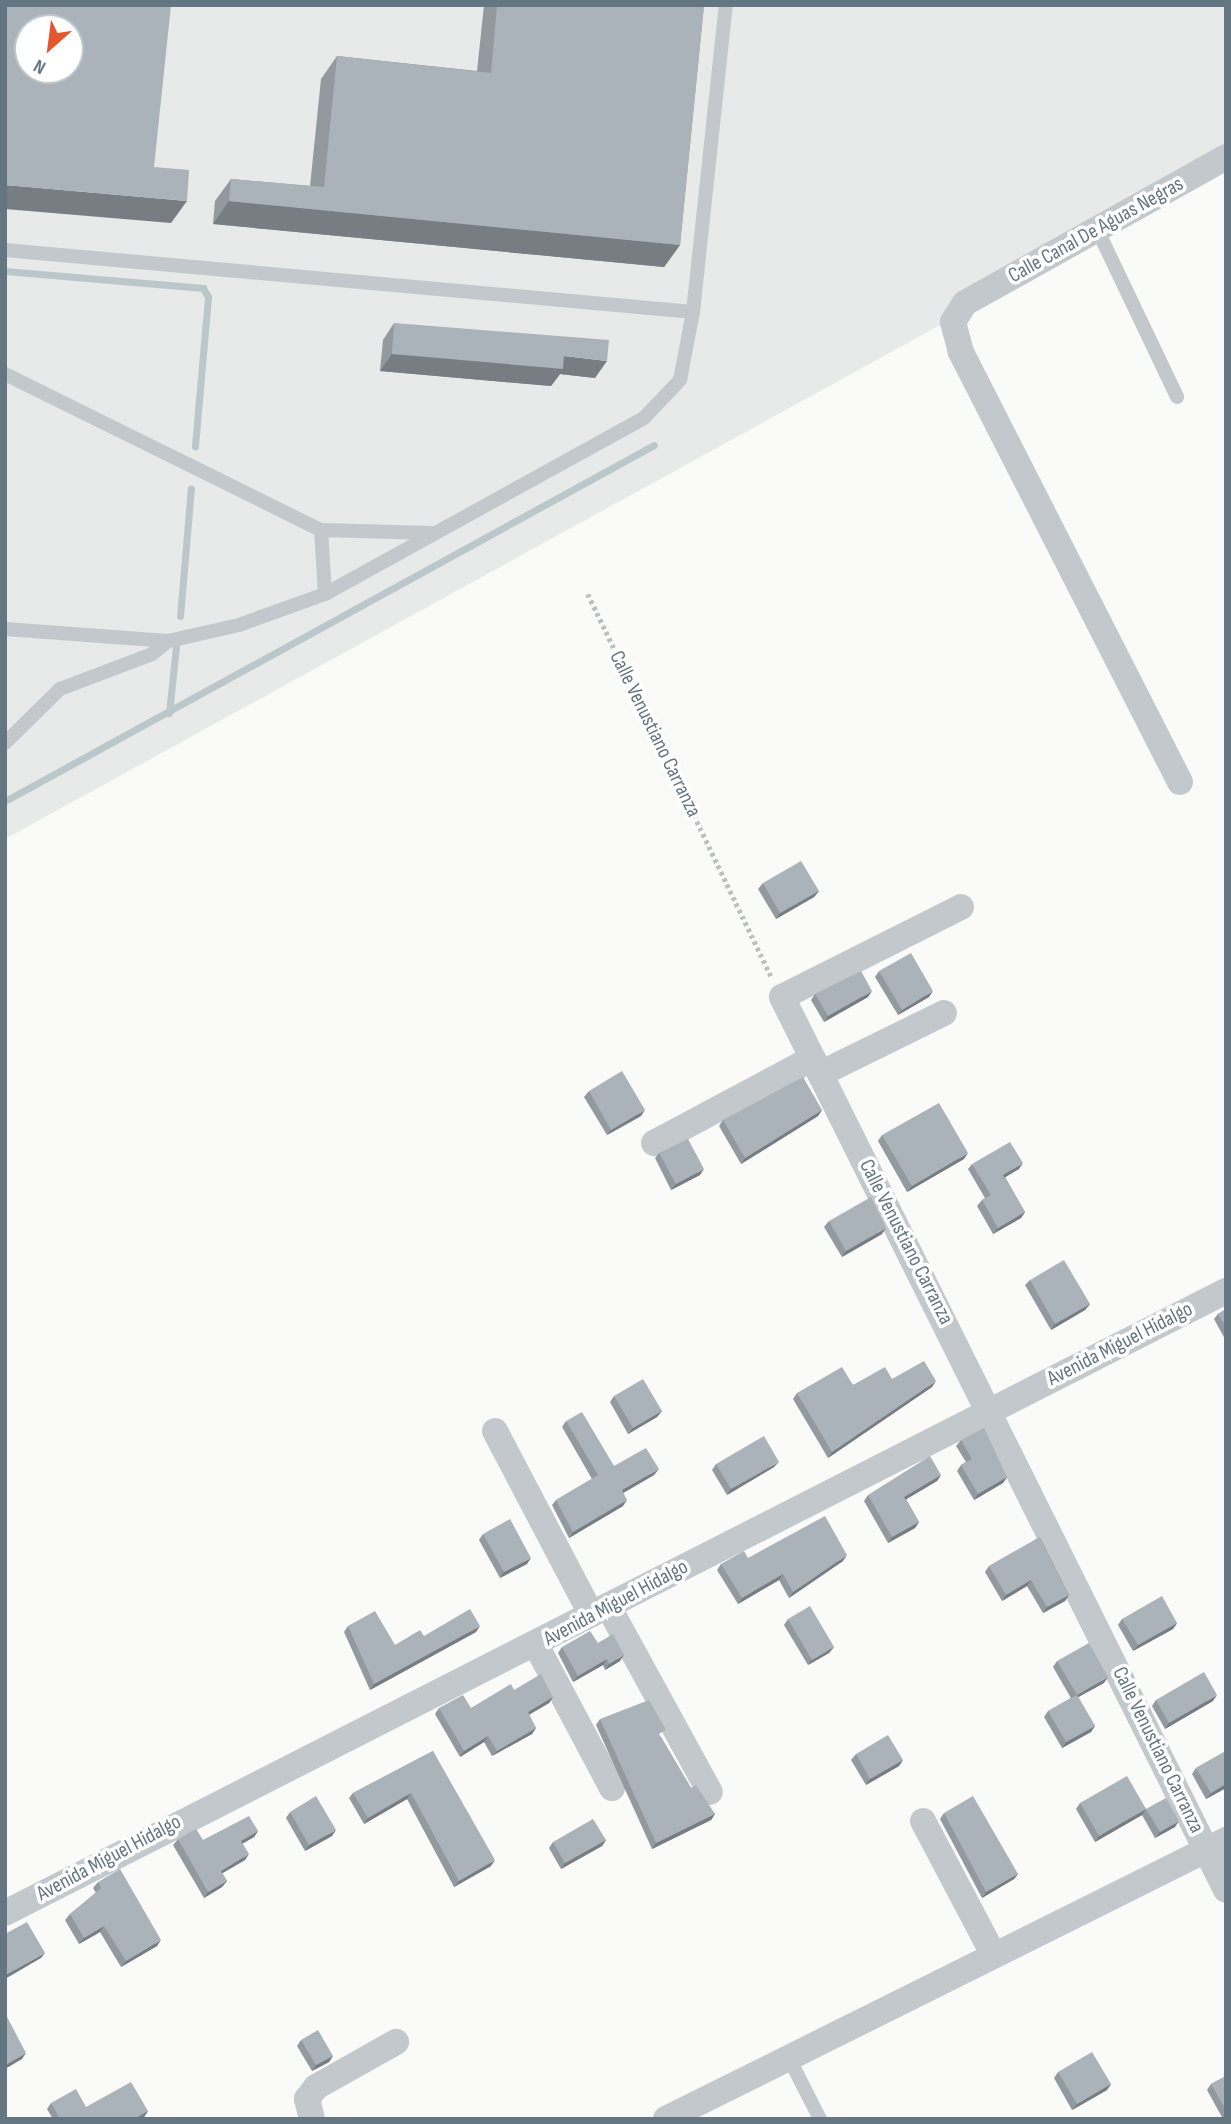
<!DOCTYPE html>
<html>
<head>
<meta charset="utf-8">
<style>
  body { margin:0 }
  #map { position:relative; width:1231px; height:2124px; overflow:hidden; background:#fafaf8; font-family:"Sofia Sans Condensed",sans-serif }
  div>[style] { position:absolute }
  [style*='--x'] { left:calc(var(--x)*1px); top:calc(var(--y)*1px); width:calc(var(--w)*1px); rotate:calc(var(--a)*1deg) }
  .built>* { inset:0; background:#e8e9e9 }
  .stream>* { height:7px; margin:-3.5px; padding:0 3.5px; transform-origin:3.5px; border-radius:3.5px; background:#bbc7cb }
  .path>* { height:4.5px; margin-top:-2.25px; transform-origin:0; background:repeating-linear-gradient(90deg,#bbbfc2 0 3.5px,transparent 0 7px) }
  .lane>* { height:14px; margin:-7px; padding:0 7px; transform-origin:7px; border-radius:7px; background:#c3c8cc }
  .street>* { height:26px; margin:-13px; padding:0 13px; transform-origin:13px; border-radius:13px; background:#c3c8cc }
  .wall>* { inset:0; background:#929a9f }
  .shaded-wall>* { inset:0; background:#777d82 }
  .building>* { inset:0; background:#aab3b9 }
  span { translate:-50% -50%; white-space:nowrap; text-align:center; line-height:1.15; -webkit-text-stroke:7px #fff; paint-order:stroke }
  .street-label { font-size:21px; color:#657683 }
  .frame { position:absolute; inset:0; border:7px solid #657683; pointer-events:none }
  .north { position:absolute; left:14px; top:14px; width:70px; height:70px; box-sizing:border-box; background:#fff; border:2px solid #c1c8cd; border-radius:50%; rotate:208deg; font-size:19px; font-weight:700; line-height:28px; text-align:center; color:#657683 }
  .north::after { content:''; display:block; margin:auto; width:24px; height:32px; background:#e4572e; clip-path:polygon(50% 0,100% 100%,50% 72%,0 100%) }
</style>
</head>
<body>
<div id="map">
  <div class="built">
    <div style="clip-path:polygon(evenodd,5px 5px,1226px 5px,1226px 168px,5px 839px,5px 5px,28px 28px,70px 28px,70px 70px,28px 70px,28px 28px)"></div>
  </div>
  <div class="stream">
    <div style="--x:5;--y:271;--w:199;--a:4.9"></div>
    <div style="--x:203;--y:288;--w:10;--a:61"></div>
    <div style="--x:208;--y:297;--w:150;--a:95"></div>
    <div style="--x:180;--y:616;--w:128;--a:-85.1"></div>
    <div style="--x:169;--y:713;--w:67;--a:-84"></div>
    <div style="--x:5;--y:801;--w:740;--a:-28.75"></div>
  </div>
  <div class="path">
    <div style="--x:588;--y:594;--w:426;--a:64.4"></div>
  </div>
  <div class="lane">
    <div style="--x:1097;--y:229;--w:186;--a:64.5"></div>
    <div style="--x:5;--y:250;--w:691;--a:5.15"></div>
    <div style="--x:693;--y:312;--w:69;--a:100.8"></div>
    <div style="--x:680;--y:380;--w:52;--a:133.5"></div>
    <div style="--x:644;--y:418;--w:364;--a:151.1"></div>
    <div style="--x:325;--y:594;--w:91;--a:160.2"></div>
    <div style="--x:239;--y:625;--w:73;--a:167.3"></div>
    <div style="--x:168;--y:641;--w:163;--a:-175.8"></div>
    <div style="--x:693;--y:312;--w:309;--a:-83.9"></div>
    <div style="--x:5;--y:374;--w:352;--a:26.3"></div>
    <div style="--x:321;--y:530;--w:64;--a:86.4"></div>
    <div style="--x:321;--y:530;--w:110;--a:1.6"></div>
    <div style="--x:5;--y:743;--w:77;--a:-44.5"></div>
    <div style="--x:60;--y:689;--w:98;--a:-20.8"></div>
    <div style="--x:152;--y:654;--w:21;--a:-39"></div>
    <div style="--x:788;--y:2056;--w:71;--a:63.1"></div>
  </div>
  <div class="street">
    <div style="--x:1180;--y:782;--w:483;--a:-117"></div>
    <div style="--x:961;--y:352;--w:31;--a:-105"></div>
    <div style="--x:953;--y:322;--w:22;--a:-58"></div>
    <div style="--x:965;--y:303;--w:299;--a:-29.2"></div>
    <div style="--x:961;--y:907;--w:200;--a:153.3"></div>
    <div style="--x:782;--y:997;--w:997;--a:63.56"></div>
    <div style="--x:820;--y:1074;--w:138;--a:-26.2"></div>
    <div style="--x:654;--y:1143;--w:180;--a:-28.1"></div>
    <div style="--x:495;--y:1431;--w:207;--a:62.3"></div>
    <div style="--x:608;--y:1606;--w:212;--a:61.3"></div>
    <div style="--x:536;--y:1645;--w:162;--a:62"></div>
    <div style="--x:923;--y:1821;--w:148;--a:62.2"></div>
    <div style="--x:5;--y:1913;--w:1370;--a:-27"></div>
    <div style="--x:312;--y:2119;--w:21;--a:-104"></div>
    <div style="--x:307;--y:2099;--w:15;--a:-53"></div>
    <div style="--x:316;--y:2087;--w:92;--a:-29.4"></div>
    <div style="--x:666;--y:2119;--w:626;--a:-26.48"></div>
  </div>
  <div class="wall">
    <div style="clip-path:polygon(484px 5px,704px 5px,680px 245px,664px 267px,213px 224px,215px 201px,231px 179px,310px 186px,321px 79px,337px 56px,477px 71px)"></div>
    <div style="clip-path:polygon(394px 323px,595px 378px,560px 374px,551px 386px,380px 371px,383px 340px)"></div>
    <div style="clip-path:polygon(763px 883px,819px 891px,814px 897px,776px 919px,758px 889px)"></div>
    <div style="clip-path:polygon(879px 971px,929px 997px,898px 1015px,875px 977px)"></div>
    <div style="clip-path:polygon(815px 994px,868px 997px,824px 1022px,811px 1000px)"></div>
    <div style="clip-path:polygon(589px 1091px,641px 1116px,607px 1135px,584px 1097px)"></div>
    <div style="clip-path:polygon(822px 1110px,818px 1116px,741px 1164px,719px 1126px,723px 1120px)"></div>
    <div style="clip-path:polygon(882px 1135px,964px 1159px,907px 1192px,878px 1141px)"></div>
    <div style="clip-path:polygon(659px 1153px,700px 1175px,671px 1190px,655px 1158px)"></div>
    <div style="clip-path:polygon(972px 1164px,1019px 1169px,1005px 1177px,1025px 1212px,1021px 1218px,993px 1234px,977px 1206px,982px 1200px,985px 1198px,968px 1169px)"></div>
    <div style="clip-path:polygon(829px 1221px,882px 1234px,842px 1257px,824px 1227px)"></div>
    <div style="clip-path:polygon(1030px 1280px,1090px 1304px,1085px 1310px,1051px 1330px,1025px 1285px)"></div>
    <div style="clip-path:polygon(1226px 1309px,1226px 1338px,1225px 1339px,1214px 1319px,1218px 1314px)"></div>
    <div style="clip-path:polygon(892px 1379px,932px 1387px,828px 1458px,793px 1399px,797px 1393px)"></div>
    <div style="clip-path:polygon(614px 1396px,662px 1411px,657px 1417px,628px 1434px,610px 1402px)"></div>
    <div style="clip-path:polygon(566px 1421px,614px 1466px,654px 1475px,623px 1493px,623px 1506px,569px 1538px,552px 1505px,556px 1500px,592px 1479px,562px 1427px)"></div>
    <div style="clip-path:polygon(961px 1440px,1007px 1477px,1003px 1483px,974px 1500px,957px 1471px,961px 1465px,966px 1462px,956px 1446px)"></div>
    <div style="clip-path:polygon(716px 1464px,774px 1467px,727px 1495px,712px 1470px)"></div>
    <div style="clip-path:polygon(941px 1475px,937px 1481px,906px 1499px,919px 1522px,915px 1528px,888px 1543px,864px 1501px,868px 1495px)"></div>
    <div style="clip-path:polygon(483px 1534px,527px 1564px,500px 1578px,479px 1540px)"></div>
    <div style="clip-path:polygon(1040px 1537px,1069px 1595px,1065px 1601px,1043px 1613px,1027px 1586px,1002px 1601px,985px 1572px,989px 1566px)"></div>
    <div style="clip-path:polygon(748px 1558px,843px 1561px,789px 1598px,779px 1580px,738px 1604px,717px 1570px,721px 1564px)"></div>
    <div style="clip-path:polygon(788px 1619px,834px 1647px,829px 1653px,808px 1665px,784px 1625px)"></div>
    <div style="clip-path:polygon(1122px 1619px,1177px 1623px,1173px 1629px,1133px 1651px,1118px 1625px)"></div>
    <div style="clip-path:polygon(348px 1626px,395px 1645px,424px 1636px,476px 1632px,370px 1690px,344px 1632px)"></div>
    <div style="clip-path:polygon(598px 1643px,620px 1661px,605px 1670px,603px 1665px,573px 1682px,558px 1653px,562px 1647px)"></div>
    <div style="clip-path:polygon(1057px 1661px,1104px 1683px,1078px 1697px,1095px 1726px,1091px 1732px,1062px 1748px,1044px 1717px,1048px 1711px,1071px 1698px,1053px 1667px)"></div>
    <div style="clip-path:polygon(514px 1690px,553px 1697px,549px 1703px,529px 1715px,536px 1728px,532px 1734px,492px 1756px,484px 1742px,460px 1757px,435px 1714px,439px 1708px,471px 1708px)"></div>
    <div style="clip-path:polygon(1156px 1700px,1213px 1701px,1165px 1729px,1152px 1706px)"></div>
    <div style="clip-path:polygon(600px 1719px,661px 1737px,691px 1788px,715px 1814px,711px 1820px,652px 1849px,596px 1725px)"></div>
    <div style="clip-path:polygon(433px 1751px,491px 1866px,454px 1887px,407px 1799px,364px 1824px,349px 1798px,353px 1793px)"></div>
    <div style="clip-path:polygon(1226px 1751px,1226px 1788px,1206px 1799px,1192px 1774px,1196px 1768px)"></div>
    <div style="clip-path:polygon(856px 1754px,903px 1760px,899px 1766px,866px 1785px,851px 1760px)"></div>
    <div style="clip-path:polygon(1080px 1803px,1146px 1809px,1175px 1827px,1155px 1838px,1142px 1815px,1095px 1842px,1076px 1809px)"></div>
    <div style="clip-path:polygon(290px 1812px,332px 1836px,305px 1851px,286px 1818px)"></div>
    <div style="clip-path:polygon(944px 1813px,1018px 1874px,1014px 1879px,982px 1898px,940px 1819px)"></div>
    <div style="clip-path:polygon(258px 1831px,254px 1837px,242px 1843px,245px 1860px,222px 1873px,227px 1881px,222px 1887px,204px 1898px,173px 1845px,178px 1839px,203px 1840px)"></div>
    <div style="clip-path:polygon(606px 1840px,602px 1846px,561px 1869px,549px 1848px,553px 1842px)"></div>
    <div style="clip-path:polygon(98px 1882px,157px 1946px,121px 1967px,100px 1932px,79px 1944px,65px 1920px,70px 1914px,96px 1893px,93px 1888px)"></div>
    <div style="clip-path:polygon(301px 2040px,333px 2056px,329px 2062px,312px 2071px,297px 2046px)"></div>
    <div style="clip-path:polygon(1058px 2072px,1111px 2084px,1107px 2090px,1072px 2110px,1054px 2078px)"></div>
    <div style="clip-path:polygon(1226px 2076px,1226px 2119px,1223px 2119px,1207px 2090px,1211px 2084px)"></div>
    <div style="clip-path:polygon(51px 2103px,86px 2107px,148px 2111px,144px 2117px,140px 2119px,53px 2119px,47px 2109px)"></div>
  </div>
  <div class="shaded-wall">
    <div style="clip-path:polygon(5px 185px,187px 201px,171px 223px,5px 209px)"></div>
    <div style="clip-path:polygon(229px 201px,680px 245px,664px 267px,213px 224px)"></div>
    <div style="clip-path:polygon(392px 354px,564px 356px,607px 361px,595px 378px,560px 374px,551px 386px,380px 371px)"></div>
    <div style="clip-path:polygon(819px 891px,814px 897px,776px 919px,780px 913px)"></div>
    <div style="clip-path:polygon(872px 991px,868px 997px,824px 1022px,828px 1016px)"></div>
    <div style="clip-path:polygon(933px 991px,929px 997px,898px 1015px,902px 1010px)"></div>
    <div style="clip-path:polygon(645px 1110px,641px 1116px,607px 1135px,611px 1130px)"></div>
    <div style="clip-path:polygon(822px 1110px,818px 1116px,741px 1164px,745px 1158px)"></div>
    <div style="clip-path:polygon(968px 1153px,964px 1159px,907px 1192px,912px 1186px)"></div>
    <div style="clip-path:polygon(1023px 1163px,1019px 1169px,999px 1181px,1003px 1175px)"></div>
    <div style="clip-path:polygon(704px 1169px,700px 1175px,671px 1190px,676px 1184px)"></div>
    <div style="clip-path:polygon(1025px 1212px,1021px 1218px,993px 1234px,998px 1228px)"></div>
    <div style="clip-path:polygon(886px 1228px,882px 1234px,842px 1257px,846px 1251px)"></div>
    <div style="clip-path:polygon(1090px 1304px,1085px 1310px,1051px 1330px,1055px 1324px)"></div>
    <div style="clip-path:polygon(936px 1381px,932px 1387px,828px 1458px,832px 1452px)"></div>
    <div style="clip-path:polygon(662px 1411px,657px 1417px,628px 1434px,633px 1428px)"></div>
    <div style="clip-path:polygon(779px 1462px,774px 1467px,727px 1495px,731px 1489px)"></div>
    <div style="clip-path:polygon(659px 1469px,654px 1475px,618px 1496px,622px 1490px)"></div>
    <div style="clip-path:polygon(941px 1475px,937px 1481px,900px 1503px,904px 1497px)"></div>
    <div style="clip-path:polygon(1007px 1477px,1003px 1483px,974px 1500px,978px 1494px)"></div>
    <div style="clip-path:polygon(627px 1500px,623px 1506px,569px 1538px,573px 1532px)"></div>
    <div style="clip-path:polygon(919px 1522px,915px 1528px,888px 1543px,892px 1537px)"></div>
    <div style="clip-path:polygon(847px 1555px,843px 1561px,789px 1598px,793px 1592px)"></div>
    <div style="clip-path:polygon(531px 1558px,527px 1564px,500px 1578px,504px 1572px)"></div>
    <div style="clip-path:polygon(783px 1574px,779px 1580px,738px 1604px,742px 1598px)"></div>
    <div style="clip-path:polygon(1031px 1580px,1027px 1586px,1002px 1601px,1006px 1595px)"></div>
    <div style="clip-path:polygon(1069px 1595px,1065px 1601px,1043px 1613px,1047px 1607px)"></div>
    <div style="clip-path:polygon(1177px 1623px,1173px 1629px,1133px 1651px,1138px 1645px)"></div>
    <div style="clip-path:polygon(480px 1626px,476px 1632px,370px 1690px,374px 1684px)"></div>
    <div style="clip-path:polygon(834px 1647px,829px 1653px,808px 1665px,812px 1660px)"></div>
    <div style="clip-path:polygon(624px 1655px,620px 1661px,605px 1670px,609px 1664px)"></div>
    <div style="clip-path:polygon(607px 1659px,603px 1665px,573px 1682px,578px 1676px)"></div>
    <div style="clip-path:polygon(1108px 1677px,1104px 1683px,1073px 1700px,1077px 1695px)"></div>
    <div style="clip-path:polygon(1217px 1695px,1213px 1701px,1165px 1729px,1169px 1723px)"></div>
    <div style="clip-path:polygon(553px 1697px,549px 1703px,523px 1718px,528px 1712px)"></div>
    <div style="clip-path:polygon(1095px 1726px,1091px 1732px,1062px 1748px,1066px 1742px)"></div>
    <div style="clip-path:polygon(536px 1728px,532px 1734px,492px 1756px,497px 1751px)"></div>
    <div style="clip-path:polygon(488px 1736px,484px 1742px,460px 1757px,464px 1751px)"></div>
    <div style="clip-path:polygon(903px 1760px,899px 1766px,866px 1785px,870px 1779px)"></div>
    <div style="clip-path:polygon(1226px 1784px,1226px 1788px,1206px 1799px,1211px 1793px)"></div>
    <div style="clip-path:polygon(411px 1793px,407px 1799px,364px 1824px,368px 1818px)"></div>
    <div style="clip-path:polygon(1146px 1809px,1142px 1815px,1095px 1842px,1099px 1836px)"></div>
    <div style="clip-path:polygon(715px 1814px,711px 1820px,652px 1849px,656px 1843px)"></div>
    <div style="clip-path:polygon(1179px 1821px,1175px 1827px,1155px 1838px,1160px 1832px)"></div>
    <div style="clip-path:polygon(336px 1830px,332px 1836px,305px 1851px,309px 1845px)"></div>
    <div style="clip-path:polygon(258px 1831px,254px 1837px,237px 1847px,241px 1841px)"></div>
    <div style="clip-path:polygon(606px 1840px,602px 1846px,561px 1869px,565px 1863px)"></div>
    <div style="clip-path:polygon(249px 1854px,245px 1860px,216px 1877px,221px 1871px)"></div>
    <div style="clip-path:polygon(495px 1860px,491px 1866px,454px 1887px,459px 1881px)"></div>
    <div style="clip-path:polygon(1018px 1874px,1014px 1879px,982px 1898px,986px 1892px)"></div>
    <div style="clip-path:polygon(227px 1881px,222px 1887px,204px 1898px,208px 1892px)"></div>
    <div style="clip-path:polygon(104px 1926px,100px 1932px,79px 1944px,84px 1938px)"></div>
    <div style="clip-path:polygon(161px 1940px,157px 1946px,121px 1967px,126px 1961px)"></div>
    <div style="clip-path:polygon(45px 1953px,41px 1958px,5px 1979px,5px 1975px)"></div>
    <div style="clip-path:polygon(26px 2053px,22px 2059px,5px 2069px,5px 2065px)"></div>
    <div style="clip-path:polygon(333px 2056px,329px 2062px,312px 2071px,316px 2065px)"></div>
    <div style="clip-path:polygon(1111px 2084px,1107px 2090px,1072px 2110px,1077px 2104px)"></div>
    <div style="clip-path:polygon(148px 2111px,144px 2117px,140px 2119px,134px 2119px)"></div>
  </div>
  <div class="building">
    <div style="clip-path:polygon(evenodd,5px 5px,171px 5px,154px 167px,189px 170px,187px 201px,5px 185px,5px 5px,28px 28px,70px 28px,70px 70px,28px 70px,28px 28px)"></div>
    <div style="clip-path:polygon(497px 5px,704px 5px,680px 245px,229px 201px,231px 179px,324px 187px,337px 56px,491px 73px)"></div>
    <div style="clip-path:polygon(394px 323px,609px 340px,607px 361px,564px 356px,563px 369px,392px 354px)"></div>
    <div style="clip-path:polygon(801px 861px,819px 891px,780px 913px,763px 883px)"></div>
    <div style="clip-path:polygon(911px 953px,933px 991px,902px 1010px,879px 971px)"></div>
    <div style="clip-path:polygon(861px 971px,872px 991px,828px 1016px,815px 994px)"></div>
    <div style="clip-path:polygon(622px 1071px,645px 1110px,611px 1130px,589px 1091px)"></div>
    <div style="clip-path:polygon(803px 1077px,822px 1110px,745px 1158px,723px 1120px)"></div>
    <div style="clip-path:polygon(939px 1103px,968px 1153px,912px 1186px,882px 1135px)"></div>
    <div style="clip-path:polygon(688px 1139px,704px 1169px,676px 1184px,659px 1153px)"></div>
    <div style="clip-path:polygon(1010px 1142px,1023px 1163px,1003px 1175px,1025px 1212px,998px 1228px,982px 1200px,991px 1195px,972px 1164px)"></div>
    <div style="clip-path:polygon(871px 1197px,886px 1228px,846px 1251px,829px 1221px)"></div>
    <div style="clip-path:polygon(1064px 1260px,1090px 1304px,1055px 1324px,1030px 1280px)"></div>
    <div style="clip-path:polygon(1226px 1309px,1226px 1327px,1218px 1314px)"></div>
    <div style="clip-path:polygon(924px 1361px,936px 1381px,832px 1452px,797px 1393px,842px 1367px,853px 1385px,885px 1367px,892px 1379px)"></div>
    <div style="clip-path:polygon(643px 1379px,662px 1411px,633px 1428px,614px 1396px)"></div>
    <div style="clip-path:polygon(582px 1412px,614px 1466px,646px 1448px,659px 1469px,622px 1490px,627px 1500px,573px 1532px,556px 1500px,598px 1475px,566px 1421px)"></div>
    <div style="clip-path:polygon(984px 1428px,1007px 1477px,978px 1494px,961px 1465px,972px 1459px,961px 1440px)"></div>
    <div style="clip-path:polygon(764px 1436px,779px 1462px,731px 1489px,716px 1464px)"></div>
    <div style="clip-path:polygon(930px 1456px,941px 1475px,904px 1497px,919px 1522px,892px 1537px,868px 1495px)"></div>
    <div style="clip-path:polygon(825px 1516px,847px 1555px,793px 1592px,783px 1574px,742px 1598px,721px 1564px,744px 1551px,748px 1558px)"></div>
    <div style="clip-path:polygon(510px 1519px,531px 1558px,504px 1572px,483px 1534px)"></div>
    <div style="clip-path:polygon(1040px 1537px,1069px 1595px,1047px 1607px,1031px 1580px,1006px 1595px,989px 1566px)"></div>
    <div style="clip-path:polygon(1162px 1596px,1177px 1623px,1138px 1645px,1122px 1619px)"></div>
    <div style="clip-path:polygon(810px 1606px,834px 1647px,812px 1660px,788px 1619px)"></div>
    <div style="clip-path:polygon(470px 1609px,480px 1626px,374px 1684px,348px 1626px,375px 1611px,395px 1645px,420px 1630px,424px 1636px)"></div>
    <div style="clip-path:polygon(590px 1631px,598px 1643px,613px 1634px,624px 1655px,609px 1664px,607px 1659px,578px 1676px,562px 1647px)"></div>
    <div style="clip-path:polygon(1089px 1643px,1108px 1677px,1077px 1695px,1057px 1661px)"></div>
    <div style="clip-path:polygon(1204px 1672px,1217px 1695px,1169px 1723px,1156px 1700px)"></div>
    <div style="clip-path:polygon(541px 1674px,553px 1697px,528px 1712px,536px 1728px,497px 1751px,488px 1736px,464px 1751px,439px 1708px,463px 1695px,471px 1708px,511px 1684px,514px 1690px)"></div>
    <div style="clip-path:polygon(1077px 1695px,1095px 1726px,1066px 1742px,1048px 1711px)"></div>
    <div style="clip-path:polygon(649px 1700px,666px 1730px,659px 1734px,691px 1788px,696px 1785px,715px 1814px,656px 1843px,600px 1719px)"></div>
    <div style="clip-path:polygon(888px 1735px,903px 1760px,870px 1779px,856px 1754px)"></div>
    <div style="clip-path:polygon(433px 1751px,495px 1860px,459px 1881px,411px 1793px,368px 1818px,353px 1793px)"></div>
    <div style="clip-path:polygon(1226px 1751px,1226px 1784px,1211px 1793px,1196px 1768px)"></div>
    <div style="clip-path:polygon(1127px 1776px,1146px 1809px,1099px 1836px,1080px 1803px)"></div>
    <div style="clip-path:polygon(316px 1796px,336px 1830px,309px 1845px,290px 1812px)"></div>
    <div style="clip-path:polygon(973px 1796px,1018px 1874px,986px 1892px,944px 1813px)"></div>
    <div style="clip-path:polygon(1166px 1798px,1179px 1821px,1160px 1832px,1146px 1809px)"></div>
    <div style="clip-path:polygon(249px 1816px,258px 1831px,241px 1841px,249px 1854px,221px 1871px,227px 1881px,208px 1892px,178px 1839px,196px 1829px,203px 1840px)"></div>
    <div style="clip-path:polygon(593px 1819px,606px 1840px,565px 1863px,553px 1842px)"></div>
    <div style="clip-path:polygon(120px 1869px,161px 1940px,126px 1961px,104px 1926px,84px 1938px,70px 1914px,101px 1888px,98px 1882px)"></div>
    <div style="clip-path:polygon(27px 1922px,45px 1953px,5px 1975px,5px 1934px)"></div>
    <div style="clip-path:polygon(5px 2013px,26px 2053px,5px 2065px)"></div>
    <div style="clip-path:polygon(318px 2030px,333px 2056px,316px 2065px,301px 2040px)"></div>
    <div style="clip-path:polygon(1092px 2052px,1111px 2084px,1077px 2104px,1058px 2072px)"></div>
    <div style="clip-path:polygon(1226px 2076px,1226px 2110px,1211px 2084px)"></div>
    <div style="clip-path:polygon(131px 2082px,148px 2111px,134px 2119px,60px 2119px,51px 2103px,76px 2089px,86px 2107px)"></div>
  </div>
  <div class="street-label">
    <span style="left:1096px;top:230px;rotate:-29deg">Calle Canal De Aguas Negras</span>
    <span style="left:655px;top:734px;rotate:64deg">Calle Venustiano Carranza</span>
    <span style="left:906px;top:1242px;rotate:63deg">Calle Venustiano Carranza</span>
    <span style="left:1120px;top:1344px;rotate:-27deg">Avenida Miguel Hidalgo</span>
    <span style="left:616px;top:1603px;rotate:-28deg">Avenida Miguel Hidalgo</span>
    <span style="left:1158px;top:1750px;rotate:64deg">Calle Venustiano Carranza</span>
    <span style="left:109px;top:1858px;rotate:-28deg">Avenida Miguel Hidalgo</span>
  </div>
  <div class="frame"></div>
  <div class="north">N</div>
</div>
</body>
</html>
